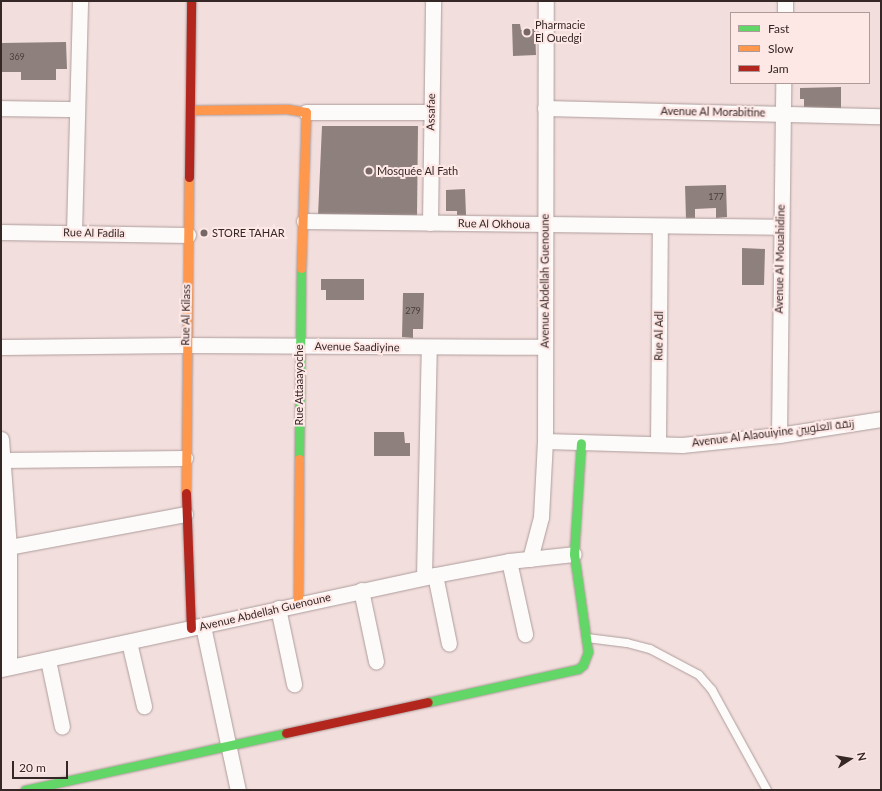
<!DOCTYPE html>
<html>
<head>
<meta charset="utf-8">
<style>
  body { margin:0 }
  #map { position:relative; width:882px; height:791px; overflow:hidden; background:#f2dedc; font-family:Lato,Cairo,sans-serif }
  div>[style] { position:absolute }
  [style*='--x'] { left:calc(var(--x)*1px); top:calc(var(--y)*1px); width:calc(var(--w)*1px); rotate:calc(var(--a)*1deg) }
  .building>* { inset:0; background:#8e807c }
  .roads { filter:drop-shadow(0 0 1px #ad9d9c) drop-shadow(0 0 1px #ad9d9c) }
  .lane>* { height:8px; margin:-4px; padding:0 4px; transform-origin:4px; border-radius:4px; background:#fdfafa }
  .street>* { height:15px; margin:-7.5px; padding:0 7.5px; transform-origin:7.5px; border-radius:7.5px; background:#fdfafa }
  .fast>* { height:9px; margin:-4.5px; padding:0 4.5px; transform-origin:4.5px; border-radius:4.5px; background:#63d668 }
  .slow>* { height:9px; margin:-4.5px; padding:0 4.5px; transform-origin:4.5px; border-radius:4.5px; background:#ff974d }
  .jam>* { height:9px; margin:-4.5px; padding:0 4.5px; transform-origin:4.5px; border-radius:4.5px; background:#b3261e }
  .dots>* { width:11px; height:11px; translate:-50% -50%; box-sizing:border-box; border:2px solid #fee8e6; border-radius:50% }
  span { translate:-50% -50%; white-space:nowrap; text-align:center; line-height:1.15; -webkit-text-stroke:4px #fee8e6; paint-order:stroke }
  .number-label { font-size:9px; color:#4b3d3c }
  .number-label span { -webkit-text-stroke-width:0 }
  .poi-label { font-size:11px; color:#352726 }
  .left { translate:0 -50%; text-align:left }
  .street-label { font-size:11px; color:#352726 }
  .frame { position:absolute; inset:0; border:2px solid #352726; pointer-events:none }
  .legend { position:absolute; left:730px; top:12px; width:140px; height:72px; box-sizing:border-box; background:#fee8e6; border:1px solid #ae9b99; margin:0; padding:5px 7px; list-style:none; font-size:12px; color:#352726 }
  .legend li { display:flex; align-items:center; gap:8px; height:20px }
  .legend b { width:20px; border:1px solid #ae9b99 }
  .north { position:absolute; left:830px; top:739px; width:40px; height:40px; -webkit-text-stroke:3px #fee8e6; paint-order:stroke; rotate:78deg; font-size:11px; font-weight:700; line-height:16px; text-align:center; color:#352726 }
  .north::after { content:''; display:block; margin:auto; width:14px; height:18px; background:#352726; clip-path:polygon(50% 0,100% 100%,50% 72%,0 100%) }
  .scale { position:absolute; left:12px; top:761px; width:56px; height:18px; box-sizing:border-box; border:2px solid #352726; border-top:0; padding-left:5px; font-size:12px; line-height:14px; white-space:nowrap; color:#352726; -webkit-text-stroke:3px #fee8e6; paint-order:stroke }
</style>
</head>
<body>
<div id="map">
  <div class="building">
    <div style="clip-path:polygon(512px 24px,520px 24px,521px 30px,535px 29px,536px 55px,513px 56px)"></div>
    <div style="clip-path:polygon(66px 42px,67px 69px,56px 69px,56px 80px,21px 80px,21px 72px,2px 72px,1px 43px)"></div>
    <div style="clip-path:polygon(841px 87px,841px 112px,804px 107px,804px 99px,800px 99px,800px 88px)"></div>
    <div style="clip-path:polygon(322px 126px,418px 126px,417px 216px,318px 216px)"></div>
    <div style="clip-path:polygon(726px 185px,727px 217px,716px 218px,716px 208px,695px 209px,695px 218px,686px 219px,685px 186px)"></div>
    <div style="clip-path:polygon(465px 189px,466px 215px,457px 215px,457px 211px,446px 211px,446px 190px)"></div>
    <div style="clip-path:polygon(742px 248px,765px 249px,764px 285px,742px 285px)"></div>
    <div style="clip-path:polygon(321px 279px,364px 279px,364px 300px,326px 300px,326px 290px,321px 290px)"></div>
    <div style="clip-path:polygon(403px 293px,424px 293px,423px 329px,413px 329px,413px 338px,402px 337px)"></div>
    <div style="clip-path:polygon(374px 432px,404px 432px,405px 443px,410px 443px,410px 456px,374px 456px)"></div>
  </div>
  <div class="roads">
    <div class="lane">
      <div style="--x:587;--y:638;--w:40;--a:7.1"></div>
      <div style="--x:627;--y:643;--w:24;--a:15"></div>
      <div style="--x:650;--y:649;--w:55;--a:28"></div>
      <div style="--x:699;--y:675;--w:20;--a:49"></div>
      <div style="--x:712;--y:690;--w:114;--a:61.2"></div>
    </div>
    <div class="street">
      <div style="--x:785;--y:13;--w:12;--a:-90"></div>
      <div style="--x:1;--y:108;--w:75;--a:0.8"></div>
      <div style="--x:545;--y:108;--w:336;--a:1.4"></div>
      <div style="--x:306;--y:112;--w:125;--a:0"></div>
      <div style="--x:304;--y:221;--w:476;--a:0.7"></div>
      <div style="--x:430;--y:223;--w:222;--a:-89.2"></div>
      <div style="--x:1;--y:232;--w:187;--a:0.9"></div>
      <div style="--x:74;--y:233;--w:232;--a:-88.5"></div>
      <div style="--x:1;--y:347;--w:185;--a:-0.6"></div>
      <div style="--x:186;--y:345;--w:358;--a:0.3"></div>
      <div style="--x:779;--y:435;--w:352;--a:-89.3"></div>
      <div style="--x:1;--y:439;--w:108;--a:85.8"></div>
      <div style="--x:9;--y:547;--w:120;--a:90"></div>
      <div style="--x:545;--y:441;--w:137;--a:1.7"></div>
      <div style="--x:682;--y:445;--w:98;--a:-5.9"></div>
      <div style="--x:779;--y:435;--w:103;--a:-8.9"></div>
      <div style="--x:658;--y:444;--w:217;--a:-89.5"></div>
      <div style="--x:3;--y:460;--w:182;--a:-0.6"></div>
      <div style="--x:9;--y:547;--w:179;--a:-10.6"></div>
      <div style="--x:530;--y:559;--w:43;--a:-75.3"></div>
      <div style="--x:541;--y:517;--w:76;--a:-87"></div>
      <div style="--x:545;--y:441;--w:440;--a:-89.9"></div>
      <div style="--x:509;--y:561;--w:75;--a:77.6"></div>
      <div style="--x:435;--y:575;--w:70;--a:78.5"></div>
      <div style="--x:424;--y:577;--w:230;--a:-88.8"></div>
      <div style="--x:361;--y:590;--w:73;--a:78.1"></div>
      <div style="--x:278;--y:608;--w:78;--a:78.1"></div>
      <div style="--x:203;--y:626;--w:168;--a:78"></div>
      <div style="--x:129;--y:642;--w:66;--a:76.8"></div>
      <div style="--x:48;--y:660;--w:68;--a:78.2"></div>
      <div style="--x:1;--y:669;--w:444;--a:-12.2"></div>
      <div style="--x:435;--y:575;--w:75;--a:-10.7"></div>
      <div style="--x:509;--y:561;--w:65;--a:-6.1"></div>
    </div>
    <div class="fast">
      <div style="--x:299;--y:459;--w:191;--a:-89.4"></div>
      <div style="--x:428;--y:702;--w:154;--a:-12.4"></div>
      <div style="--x:578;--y:669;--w:6;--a:-39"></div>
      <div style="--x:583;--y:665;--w:14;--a:-69"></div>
      <div style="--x:588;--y:652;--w:99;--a:-98.1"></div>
      <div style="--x:574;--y:554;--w:111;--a:-86.4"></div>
      <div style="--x:25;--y:790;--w:267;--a:-12.3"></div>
    </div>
    <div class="slow">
      <div style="--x:190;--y:110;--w:97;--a:-0.6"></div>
      <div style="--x:287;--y:109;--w:19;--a:9"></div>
      <div style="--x:306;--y:112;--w:156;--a:91.8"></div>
      <div style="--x:186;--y:493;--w:316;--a:-89.5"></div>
      <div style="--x:298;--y:604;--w:145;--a:-89.6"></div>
    </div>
    <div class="jam">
      <div style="--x:189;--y:177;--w:176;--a:-89.3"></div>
      <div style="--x:186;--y:493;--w:135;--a:87.9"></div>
      <div style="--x:286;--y:733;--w:145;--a:-12.3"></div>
    </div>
  </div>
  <div class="dots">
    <div style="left:527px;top:32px;background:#776766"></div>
    <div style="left:369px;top:171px;background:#776766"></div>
    <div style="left:204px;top:233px;background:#776766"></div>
  </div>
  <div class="number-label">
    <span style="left:17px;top:57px">369</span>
    <span style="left:716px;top:197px">177</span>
    <span style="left:413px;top:311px">279</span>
  </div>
  <div class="poi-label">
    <span class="left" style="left:535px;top:32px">Pharmacie<br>El Ouedgi</span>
    <span class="left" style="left:377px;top:171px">Mosquée Al Fath</span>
    <span class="left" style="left:212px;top:233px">STORE TAHAR</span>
  </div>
  <div class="street-label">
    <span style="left:431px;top:112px;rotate:-89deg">Assafae</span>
    <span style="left:713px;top:112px;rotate:1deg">Avenue Al Morabitine</span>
    <span style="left:494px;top:224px;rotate:1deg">Rue Al Okhoua</span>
    <span style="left:94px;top:233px;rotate:1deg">Rue Al Fadila</span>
    <span style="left:780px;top:259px;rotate:-89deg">Avenue Al Mouahidine</span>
    <span style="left:545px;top:281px;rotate:-90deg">Avenue Abdellah Guenoune</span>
    <span style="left:186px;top:315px;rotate:-89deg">Rue Al Kilass</span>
    <span style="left:659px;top:336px;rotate:-89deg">Rue Al Adl</span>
    <span style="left:357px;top:347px;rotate:1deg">Avenue Saadiyine</span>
    <span style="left:299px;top:385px;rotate:-90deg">Rue Attaaayoche</span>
    <span style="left:773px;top:433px;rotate:-7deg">Avenue Al Alaouiyine زنقة العلويين</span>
    <span style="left:265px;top:612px;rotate:-13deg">Avenue Abdellah Guenoune</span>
  </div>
  <div class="frame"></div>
  <ul class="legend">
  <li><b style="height:5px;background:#63d668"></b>Fast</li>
  <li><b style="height:5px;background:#ff974d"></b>Slow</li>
  <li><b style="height:5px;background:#b3261e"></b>Jam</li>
  </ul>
  <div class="north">N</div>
  <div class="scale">20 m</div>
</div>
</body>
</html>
